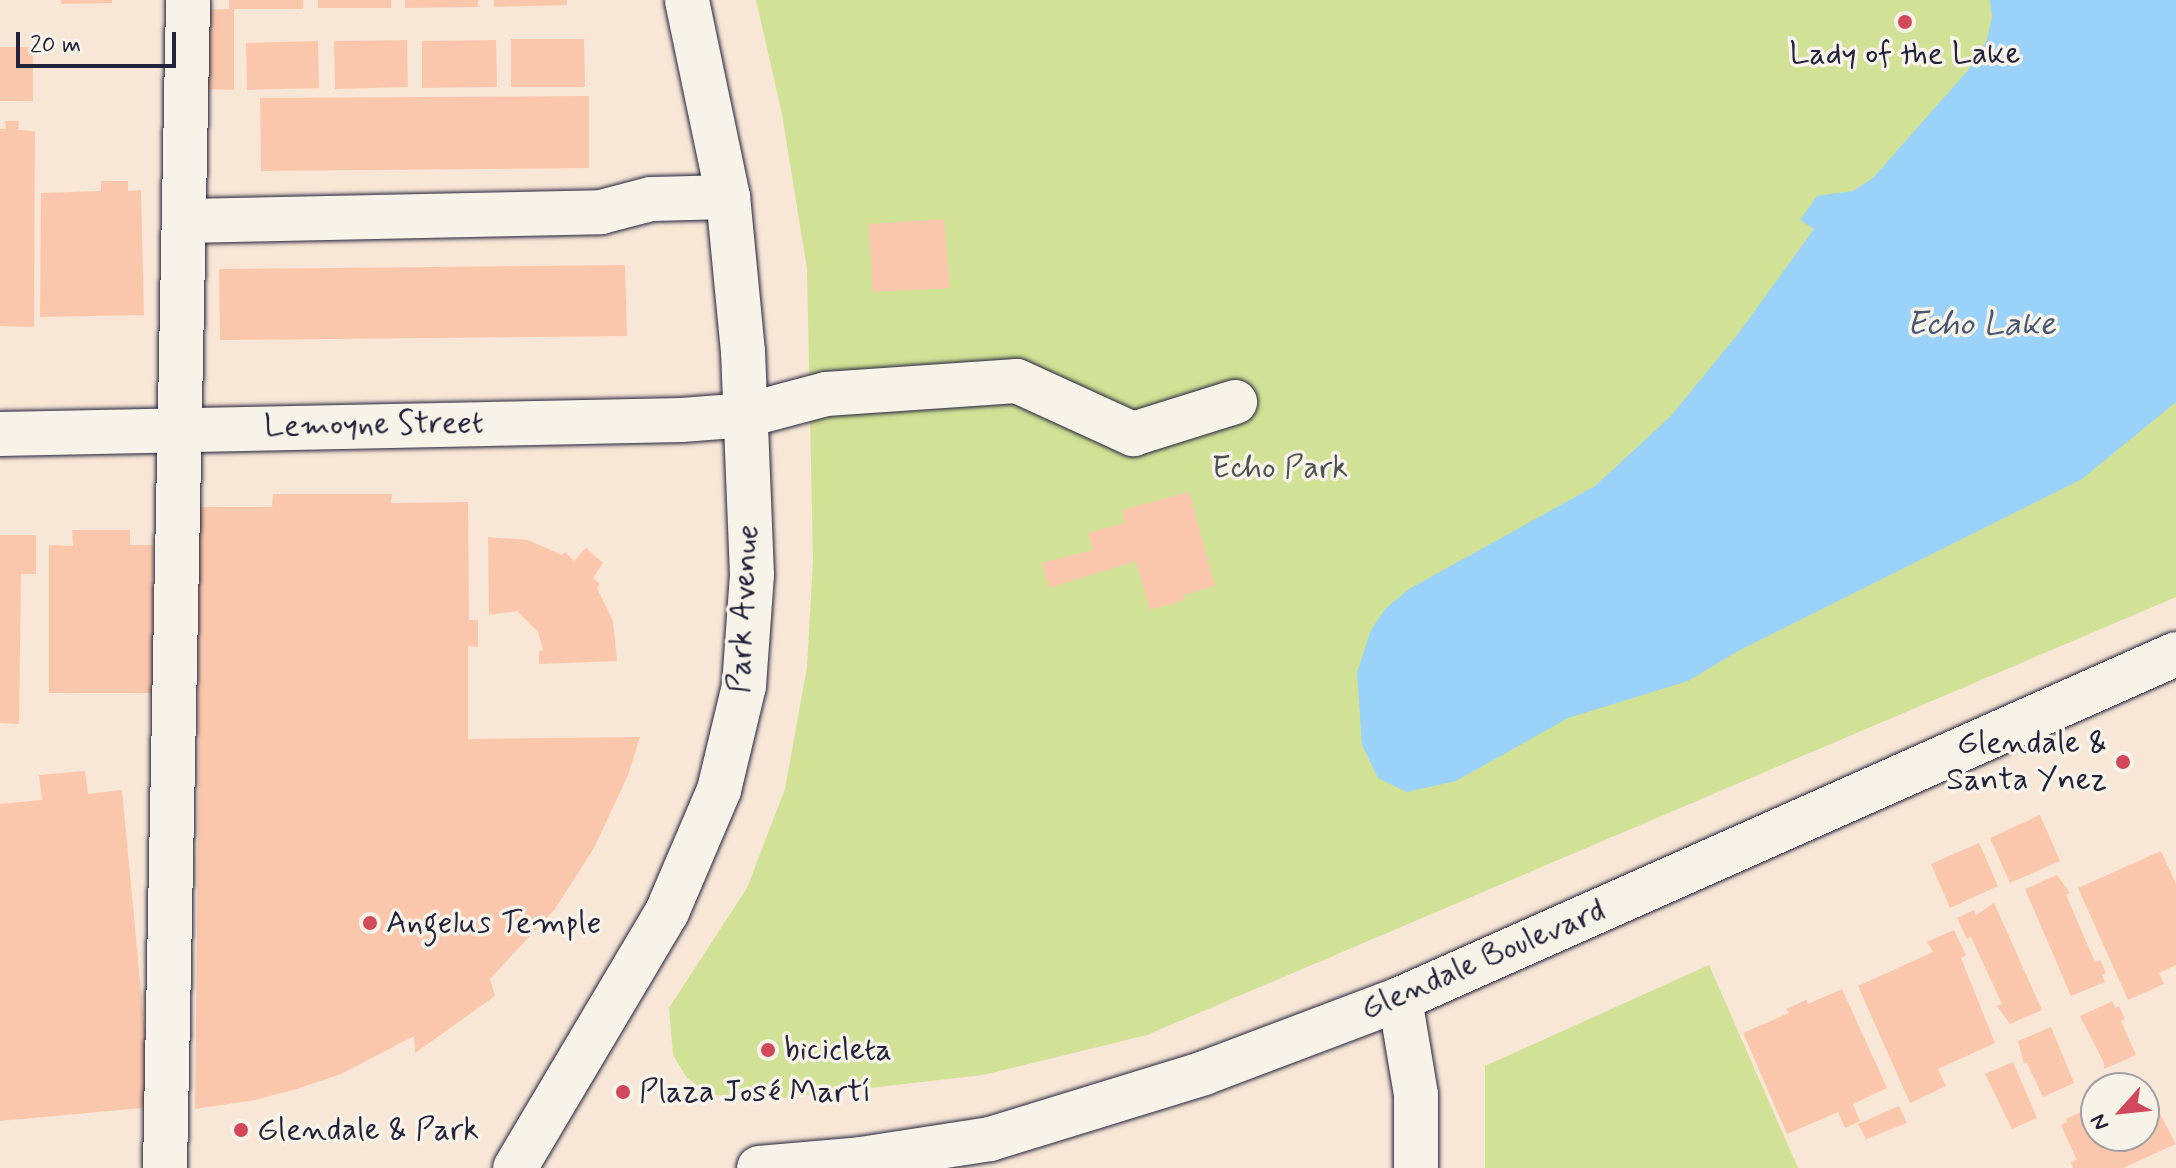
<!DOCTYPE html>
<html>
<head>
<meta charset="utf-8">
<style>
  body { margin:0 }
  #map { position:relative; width:2176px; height:1168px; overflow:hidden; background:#f8e6d6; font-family:Mynerve,sans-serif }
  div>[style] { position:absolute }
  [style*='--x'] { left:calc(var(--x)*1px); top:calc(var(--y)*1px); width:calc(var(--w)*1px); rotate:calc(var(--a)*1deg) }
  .green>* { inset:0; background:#d1e195 }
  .water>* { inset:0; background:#9ad2f9 }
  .building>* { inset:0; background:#fbc7ac }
  .roads { filter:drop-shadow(0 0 2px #22223b) drop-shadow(0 0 2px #22223b) }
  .minor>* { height:44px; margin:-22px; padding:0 22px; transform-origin:22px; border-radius:22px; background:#f7f3e8 }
  .major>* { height:44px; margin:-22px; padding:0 22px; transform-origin:22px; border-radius:22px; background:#f7f3e8 }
  .dots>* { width:22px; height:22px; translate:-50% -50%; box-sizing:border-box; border:4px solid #f7f3e8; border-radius:50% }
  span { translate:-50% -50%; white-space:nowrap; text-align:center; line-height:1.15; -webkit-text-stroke:7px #f7f3e8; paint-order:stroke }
  .poi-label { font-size:32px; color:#22223b }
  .right { translate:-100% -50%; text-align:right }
  .left { translate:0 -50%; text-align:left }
  .street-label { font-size:32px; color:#22223b }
  .park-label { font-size:32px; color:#4e5252 }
  .water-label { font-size:34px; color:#465774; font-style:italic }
  .north { position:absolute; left:2080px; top:1072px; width:80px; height:80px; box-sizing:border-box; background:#f7f3e8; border:2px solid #a29fa3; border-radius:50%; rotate:243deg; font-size:22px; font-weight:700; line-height:32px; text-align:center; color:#22223b }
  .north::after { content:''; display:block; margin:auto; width:28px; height:36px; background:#d1495b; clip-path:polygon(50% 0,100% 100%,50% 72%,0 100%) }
  .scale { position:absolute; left:16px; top:32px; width:160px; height:36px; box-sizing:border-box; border:4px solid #22223b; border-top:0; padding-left:10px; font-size:24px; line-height:28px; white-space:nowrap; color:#22223b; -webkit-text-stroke:6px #f7f3e8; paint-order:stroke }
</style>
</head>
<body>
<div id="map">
  <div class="green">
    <div style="clip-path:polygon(756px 0,2176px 0,2176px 597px,1147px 1035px,983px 1075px,746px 1102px,708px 1093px,687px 1078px,673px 1055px,669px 1008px,747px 888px,785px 789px,807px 667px,813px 561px,807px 269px,782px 114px)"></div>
    <div style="clip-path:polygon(1709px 965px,1798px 1168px,1485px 1168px,1485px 1066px)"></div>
  </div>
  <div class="water">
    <div style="clip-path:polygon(1990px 0,2176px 0,2176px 402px,2082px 479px,1740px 650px,1688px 681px,1568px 718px,1456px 781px,1407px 792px,1378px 778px,1362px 745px,1357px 673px,1371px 630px,1385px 609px,1409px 589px,1595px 486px,1670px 417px,1738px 334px,1814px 229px,1800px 220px,1817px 196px,1853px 191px,1873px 178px,1969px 69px,1987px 40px,1992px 16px)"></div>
  </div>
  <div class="building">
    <div style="clip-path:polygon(61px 0,112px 0,112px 3px,61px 4px)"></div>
    <div style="clip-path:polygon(229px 0,303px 0,303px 9px,234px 9px,234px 90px,202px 89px,202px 10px,229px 9px)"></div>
    <div style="clip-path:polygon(318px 0,391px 0,391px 8px,318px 8px)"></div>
    <div style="clip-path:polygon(405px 0,478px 0,478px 7px,405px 8px)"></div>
    <div style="clip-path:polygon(494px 0,567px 0,567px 5px,494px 7px)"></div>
    <div style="clip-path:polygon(511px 39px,584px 39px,585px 87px,511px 87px)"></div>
    <div style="clip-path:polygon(407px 40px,408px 87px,335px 89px,334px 41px)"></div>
    <div style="clip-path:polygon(496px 40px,497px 87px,422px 88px,422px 41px)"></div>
    <div style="clip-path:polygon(318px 41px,319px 88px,247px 90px,246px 43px)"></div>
    <div style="clip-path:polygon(0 47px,33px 47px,33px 101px,0 101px)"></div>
    <div style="clip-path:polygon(589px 96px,589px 168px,261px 171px,260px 98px)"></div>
    <div style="clip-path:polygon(5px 121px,19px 121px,18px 130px,35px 131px,34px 327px,0 326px,0 129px,6px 129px)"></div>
    <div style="clip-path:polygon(101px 181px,128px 181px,128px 191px,141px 190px,144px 315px,40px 317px,41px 193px,101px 191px)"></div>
    <div style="clip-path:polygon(944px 219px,950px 288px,873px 292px,869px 224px)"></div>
    <div style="clip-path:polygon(625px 265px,627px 336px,220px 340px,219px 269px)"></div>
    <div style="clip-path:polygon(1189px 492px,1215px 586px,1183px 595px,1185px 600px,1150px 610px,1136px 561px,1049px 588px,1042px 563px,1093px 550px,1088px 533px,1125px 523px,1122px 510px)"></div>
    <div style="clip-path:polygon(273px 494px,392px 494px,391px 503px,468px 502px,469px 620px,478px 620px,478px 647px,468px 646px,468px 739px,640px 737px,628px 775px,594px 848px,555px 909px,490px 979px,495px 996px,415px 1053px,414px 1036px,341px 1074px,300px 1088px,255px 1100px,195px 1109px,199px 755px,196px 507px,272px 507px)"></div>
    <div style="clip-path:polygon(72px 530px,130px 530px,130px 545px,153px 545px,153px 693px,49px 693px,49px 545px,73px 546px)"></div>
    <div style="clip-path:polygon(0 535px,36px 535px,36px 574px,21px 574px,19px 724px,0 723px)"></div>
    <div style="clip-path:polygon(488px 537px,528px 540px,562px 555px,565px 552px,574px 561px,586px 548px,603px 563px,593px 578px,600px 584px,597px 588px,613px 621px,617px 661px,539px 664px,539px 651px,543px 650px,538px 632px,517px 611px,489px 615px)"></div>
    <div style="clip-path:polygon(85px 771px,88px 794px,122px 790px,152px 1107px,0 1121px,0 804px,42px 800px,39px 775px)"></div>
    <div style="clip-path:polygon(2040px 815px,2060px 861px,2010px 883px,1990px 838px)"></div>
    <div style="clip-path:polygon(1979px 843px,1998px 886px,1950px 908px,1931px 864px)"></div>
    <div style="clip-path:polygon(2161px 851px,2176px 884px,2176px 965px,2159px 973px,2164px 984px,2128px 1000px,2078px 888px)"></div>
    <div style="clip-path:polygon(2057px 875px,2070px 893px,2066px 895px,2095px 962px,2100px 960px,2106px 973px,2102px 975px,2105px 982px,2071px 996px,2025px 889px)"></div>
    <div style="clip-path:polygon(1994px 903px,2042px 1010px,2010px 1024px,1997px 1006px,2002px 1004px,1971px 937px,1967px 939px,1957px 918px,1974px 910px,1976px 915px)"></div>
    <div style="clip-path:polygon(1954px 930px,1966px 955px,1961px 958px,1995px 1043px,1938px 1069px,1946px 1086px,1910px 1103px,1858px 986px,1933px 952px,1927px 942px)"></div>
    <div style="clip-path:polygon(1842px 989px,1887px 1088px,1853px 1104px,1860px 1121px,1845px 1128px,1838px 1112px,1787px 1134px,1743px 1033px,1789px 1013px,1786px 1009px,1806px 1000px,1808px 1004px)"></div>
    <div style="clip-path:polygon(2113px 1001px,2115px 1008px,2119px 1006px,2125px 1019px,2121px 1021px,2136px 1055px,2104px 1069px,2104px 1063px,2080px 1016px)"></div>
    <div style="clip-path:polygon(2051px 1027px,2074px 1083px,2043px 1097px,2027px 1063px,2024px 1064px,2018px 1041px)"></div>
    <div style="clip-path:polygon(2013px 1062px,2037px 1118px,2012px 1129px,1985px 1074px)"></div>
    <div style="clip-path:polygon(2144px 1084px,2176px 1144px,2123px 1168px,2073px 1168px,2071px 1162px,2077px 1160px,2061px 1125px,2067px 1122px,2066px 1119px,2083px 1111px,2085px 1116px,2091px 1112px,2087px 1101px,2096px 1097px,2096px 1136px,2144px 1136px)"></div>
    <div style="clip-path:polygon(1899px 1106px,1907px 1123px,1866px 1139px,1858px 1124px)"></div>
  </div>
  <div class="roads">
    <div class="minor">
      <div style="--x:185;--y:221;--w:416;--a:-1.2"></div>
      <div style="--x:601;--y:212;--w:52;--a:-14.6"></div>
      <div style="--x:651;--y:199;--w:77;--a:-1.5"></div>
      <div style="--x:0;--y:434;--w:682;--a:-1.18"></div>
      <div style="--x:682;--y:420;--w:65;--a:-4.4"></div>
      <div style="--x:747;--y:415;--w:82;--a:-14.9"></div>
      <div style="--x:826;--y:394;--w:191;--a:-3.9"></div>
      <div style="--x:1017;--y:381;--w:128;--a:24.6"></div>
      <div style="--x:1133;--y:434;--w:107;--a:-17.4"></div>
      <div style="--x:1400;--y:999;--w:97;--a:80.5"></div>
      <div style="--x:1416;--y:1095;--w:73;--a:90"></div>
      <div style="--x:165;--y:1168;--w:1168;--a:-88.87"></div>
      <div style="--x:515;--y:1168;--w:298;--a:-59.3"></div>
      <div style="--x:667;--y:912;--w:133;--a:-66.9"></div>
      <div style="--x:719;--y:790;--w:107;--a:-76.5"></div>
      <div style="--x:744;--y:686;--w:111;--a:-85.9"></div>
      <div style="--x:752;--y:575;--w:223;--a:-92.3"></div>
      <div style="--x:743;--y:352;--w:156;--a:-95.5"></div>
      <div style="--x:728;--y:197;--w:201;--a:-101.8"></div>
    </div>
    <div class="major">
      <div style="--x:759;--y:1168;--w:102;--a:-5"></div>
      <div style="--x:861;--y:1159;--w:131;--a:-8.8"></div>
      <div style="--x:990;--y:1139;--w:224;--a:-17.1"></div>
      <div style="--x:1204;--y:1073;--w:210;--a:-20.7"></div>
      <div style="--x:1400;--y:999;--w:849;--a:-23.97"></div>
    </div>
  </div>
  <div class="dots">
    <div style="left:1905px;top:22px;background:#d1495b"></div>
    <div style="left:2123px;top:762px;background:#d1495b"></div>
    <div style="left:370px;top:923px;background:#d1495b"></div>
    <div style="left:768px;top:1050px;background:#d1495b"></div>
    <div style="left:623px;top:1092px;background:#d1495b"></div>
    <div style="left:241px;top:1130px;background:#d1495b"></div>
  </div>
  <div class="poi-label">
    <span style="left:1905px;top:54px">Lady of the Lake</span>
    <span class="right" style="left:2107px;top:762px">Glendale &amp;<br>Santa Ynez</span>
    <span class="left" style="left:386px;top:923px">Angelus Temple</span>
    <span class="left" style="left:784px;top:1050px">bicicleta</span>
    <span class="left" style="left:639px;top:1092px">Plaza José Martí</span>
    <span class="left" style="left:257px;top:1130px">Glendale &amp; Park</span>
  </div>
  <div class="street-label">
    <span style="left:374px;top:425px;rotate:-1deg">Lemoyne Street</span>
    <span style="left:744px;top:609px;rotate:-87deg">Park Avenue</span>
    <span style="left:1483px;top:960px;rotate:-23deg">Glendale Boulevard</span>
  </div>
  <div class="park-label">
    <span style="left:1280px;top:468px">Echo Park</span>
  </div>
  <div class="water-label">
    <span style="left:1981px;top:325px">Echo Lake</span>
  </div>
  <div class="north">N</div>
  <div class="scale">20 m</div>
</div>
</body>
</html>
